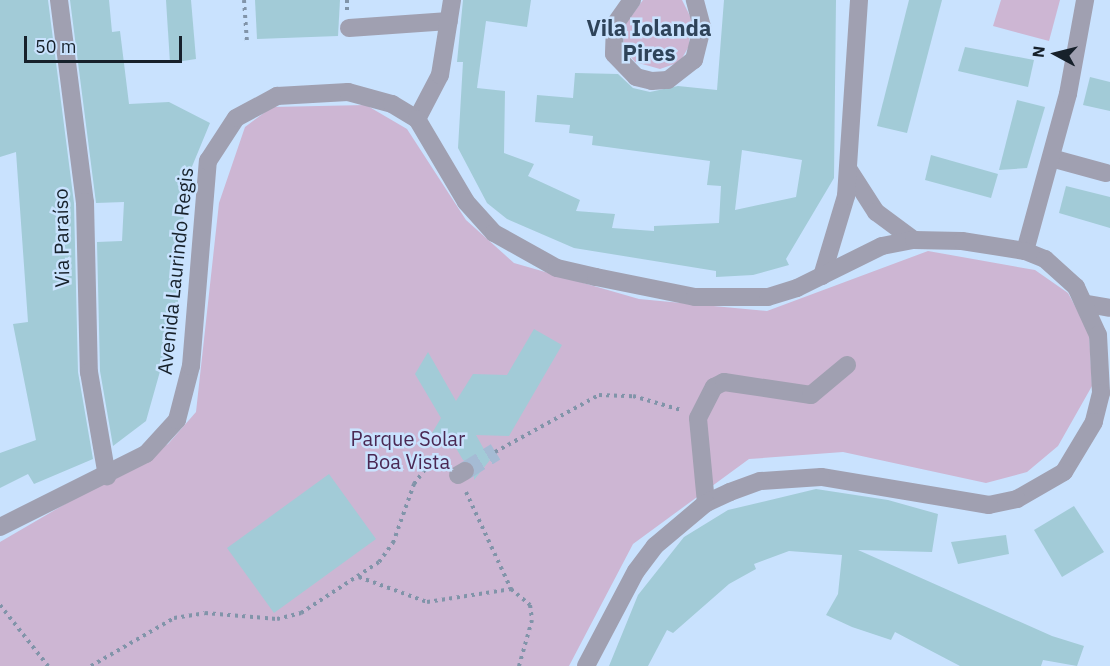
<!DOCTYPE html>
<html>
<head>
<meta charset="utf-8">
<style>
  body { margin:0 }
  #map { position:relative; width:1110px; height:666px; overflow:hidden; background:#c9e2fe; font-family:"IBM Plex Sans",sans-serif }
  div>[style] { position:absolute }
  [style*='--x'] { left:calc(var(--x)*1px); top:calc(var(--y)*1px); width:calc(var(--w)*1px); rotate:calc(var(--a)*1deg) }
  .green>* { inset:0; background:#cdb6d3 }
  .building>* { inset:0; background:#a2cbd7 }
  .minor-tunnel>* { height:18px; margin-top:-9px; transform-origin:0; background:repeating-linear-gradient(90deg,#a5bbd4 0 18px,transparent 0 27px) }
  .path>* { height:4px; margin-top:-2px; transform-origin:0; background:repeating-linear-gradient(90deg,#8194a9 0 3px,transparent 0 7.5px) }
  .minor>* { height:18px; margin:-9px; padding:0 9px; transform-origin:9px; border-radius:9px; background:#a0a0b1 }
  span { translate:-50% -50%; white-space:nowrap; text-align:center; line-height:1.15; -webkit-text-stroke:5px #c9e2fe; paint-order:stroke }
  .street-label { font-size:20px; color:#17212b }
  .park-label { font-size:20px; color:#4a2853 }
  .quarter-label { font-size:22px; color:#2e4359; font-weight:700 }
  .north { position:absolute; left:1026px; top:24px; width:60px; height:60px; -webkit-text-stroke:4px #c9e2fe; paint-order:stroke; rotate:277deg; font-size:16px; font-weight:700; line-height:24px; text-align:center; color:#17212b }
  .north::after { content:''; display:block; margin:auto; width:21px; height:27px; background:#17212b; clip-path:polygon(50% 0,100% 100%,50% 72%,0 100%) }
  .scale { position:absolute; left:24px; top:36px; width:158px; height:27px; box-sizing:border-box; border:3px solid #17212b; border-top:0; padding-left:8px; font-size:18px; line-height:21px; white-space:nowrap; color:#17212b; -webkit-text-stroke:4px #c9e2fe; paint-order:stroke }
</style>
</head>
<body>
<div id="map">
  <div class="green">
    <div style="clip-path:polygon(643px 0,682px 0,691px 18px,689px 46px,680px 62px,660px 69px,635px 62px,623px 48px,625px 25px)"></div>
    <div style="clip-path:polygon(1001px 0,1060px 0,1049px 41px,993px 26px)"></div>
    <div style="clip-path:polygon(366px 105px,407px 129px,466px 220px,514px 263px,639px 299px,767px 311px,928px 251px,1035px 270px,1068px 293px,1089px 332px,1092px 386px,1058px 446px,1027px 472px,986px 483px,843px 452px,749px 459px,633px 544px,569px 666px,0 666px,0 542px,168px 444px,196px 412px,219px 203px,245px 127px,272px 107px)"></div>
  </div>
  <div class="building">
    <div style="clip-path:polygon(0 0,48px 0,74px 203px,78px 372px,93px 459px,34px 484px,28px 474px,0 488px,0 453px,36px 440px,13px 324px,28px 322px,16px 152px,0 157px)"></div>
    <div style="clip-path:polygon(70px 0,109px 0,112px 32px,120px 31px,129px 104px,169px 102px,210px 123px,191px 169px,187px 168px,175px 344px,168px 343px,146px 421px,113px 446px,100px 371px,97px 242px,122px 241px,124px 202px,96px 203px)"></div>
    <div style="clip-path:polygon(166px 0,191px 0,196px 59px,170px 63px)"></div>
    <div style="clip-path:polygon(255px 0,340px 0,338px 36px,257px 39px)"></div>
    <div style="clip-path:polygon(evenodd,463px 0,531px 0,527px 27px,486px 21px,477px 88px,505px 91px,504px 153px,534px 164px,528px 176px,580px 200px,576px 211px,615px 214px,612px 228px,654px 231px,654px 226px,719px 223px,721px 186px,707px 185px,710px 161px,592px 145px,593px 136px,569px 133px,570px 125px,535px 122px,537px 95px,573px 98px,575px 73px,618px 74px,633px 88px,650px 92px,678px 86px,717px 90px,724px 0,836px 0,834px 178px,786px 259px,789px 265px,753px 275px,716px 277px,716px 271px,574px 248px,507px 219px,487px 203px,458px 148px,463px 62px,457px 62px,463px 0,742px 150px,802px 160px,796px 197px,735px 210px,742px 150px)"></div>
    <div style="clip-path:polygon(909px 0,942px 0,907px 133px,877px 126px)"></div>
    <div style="clip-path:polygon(965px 47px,1034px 60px,1028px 87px,958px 71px)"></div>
    <div style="clip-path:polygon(1090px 77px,1110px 82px,1110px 111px,1083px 105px)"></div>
    <div style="clip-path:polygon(1017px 100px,1045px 107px,1027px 168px,999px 170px)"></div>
    <div style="clip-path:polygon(931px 155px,998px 174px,991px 198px,925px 180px)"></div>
    <div style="clip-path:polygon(1066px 186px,1110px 197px,1110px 228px,1059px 213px)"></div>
    <div style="clip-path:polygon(534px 329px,562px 345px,509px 436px,476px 435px,490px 460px,474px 480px,474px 465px,463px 460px,453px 443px,429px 438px,441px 418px,415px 374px,428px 352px,456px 401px,473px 374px,507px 375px)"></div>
    <div style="clip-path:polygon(329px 474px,376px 539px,274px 613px,227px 548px)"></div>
    <div style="clip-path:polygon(816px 489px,888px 500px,938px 514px,932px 552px,858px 550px,1052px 636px,1084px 646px,1077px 666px,1043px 660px,1041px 666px,960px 666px,895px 632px,891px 640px,852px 627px,826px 615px,838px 594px,842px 555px,789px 551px,754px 564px,756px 569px,729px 584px,673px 633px,667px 630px,648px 666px,609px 666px,638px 595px,684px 537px,728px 510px)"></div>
    <div style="clip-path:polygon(1074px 506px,1104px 552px,1062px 577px,1034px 530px)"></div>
    <div style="clip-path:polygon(1006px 535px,1009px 554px,958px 564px,951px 542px)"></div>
  </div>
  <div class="minor-tunnel">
    <div style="--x:465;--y:471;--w:36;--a:-32"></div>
  </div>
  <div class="path">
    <div style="--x:244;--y:0;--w:43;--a:86"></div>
    <div style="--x:347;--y:0;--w:11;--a:90"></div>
    <div style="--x:495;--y:452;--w:119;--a:-28.7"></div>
    <div style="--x:599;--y:395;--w:34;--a:2"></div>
    <div style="--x:633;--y:396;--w:50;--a:16.3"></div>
    <div style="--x:466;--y:492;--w:107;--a:65.1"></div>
    <div style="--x:511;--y:589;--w:25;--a:40"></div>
    <div style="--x:530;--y:605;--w:15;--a:82"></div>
    <div style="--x:532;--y:620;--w:48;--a:105.8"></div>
    <div style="--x:359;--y:577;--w:72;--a:20.2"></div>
    <div style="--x:427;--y:602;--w:85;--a:-8.8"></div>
    <div style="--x:0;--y:605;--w:78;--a:51.8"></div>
    <div style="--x:91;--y:666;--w:96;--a:-30"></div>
    <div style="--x:174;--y:618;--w:31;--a:-9"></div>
    <div style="--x:205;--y:613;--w:72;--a:4.8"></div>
    <div style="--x:277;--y:619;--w:25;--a:-14"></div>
    <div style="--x:301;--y:613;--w:93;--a:-33.2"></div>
    <div style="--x:379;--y:562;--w:24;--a:-54"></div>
    <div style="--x:393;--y:543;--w:63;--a:-70.4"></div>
    <div style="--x:414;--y:484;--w:20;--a:-53"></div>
    <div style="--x:426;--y:468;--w:19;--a:-18"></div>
  </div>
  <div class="minor">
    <div style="--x:59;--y:0;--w:204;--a:82.7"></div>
    <div style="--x:85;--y:202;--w:170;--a:88.7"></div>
    <div style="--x:89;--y:372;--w:106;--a:80.2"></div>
    <div style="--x:632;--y:0;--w:29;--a:125"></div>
    <div style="--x:615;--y:24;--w:30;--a:92"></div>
    <div style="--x:614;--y:54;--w:32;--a:46"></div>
    <div style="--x:636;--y:77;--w:16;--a:14"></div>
    <div style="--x:652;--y:81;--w:16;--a:-4"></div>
    <div style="--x:668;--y:80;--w:33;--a:-38"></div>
    <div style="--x:694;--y:60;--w:34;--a:-76"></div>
    <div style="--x:702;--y:27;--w:28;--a:-105"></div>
    <div style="--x:349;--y:28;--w:100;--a:-4"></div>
    <div style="--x:417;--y:119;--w:50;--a:-62.4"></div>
    <div style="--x:440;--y:75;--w:76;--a:-80.9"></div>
    <div style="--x:1051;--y:158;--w:57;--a:15.3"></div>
    <div style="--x:849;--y:170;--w:50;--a:57.3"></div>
    <div style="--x:876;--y:212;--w:47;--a:36.4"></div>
    <div style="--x:1025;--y:251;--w:163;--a:-74.7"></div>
    <div style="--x:1068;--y:94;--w:96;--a:-79.7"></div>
    <div style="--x:822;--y:276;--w:84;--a:-73.3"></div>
    <div style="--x:846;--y:196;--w:196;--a:-86.2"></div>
    <div style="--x:1088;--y:304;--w:22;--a:10"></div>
    <div style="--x:458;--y:475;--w:8;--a:-30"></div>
    <div style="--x:706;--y:503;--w:85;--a:-95.4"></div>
    <div style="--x:698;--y:418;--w:35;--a:-63"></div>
    <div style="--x:714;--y:387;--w:11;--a:-27"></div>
    <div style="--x:724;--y:382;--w:88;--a:8.5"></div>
    <div style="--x:811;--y:395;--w:47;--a:-39.8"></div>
    <div style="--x:0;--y:527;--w:163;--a:-26.6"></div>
    <div style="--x:146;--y:454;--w:46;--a:-47.6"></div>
    <div style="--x:177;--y:420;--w:56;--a:-75.5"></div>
    <div style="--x:191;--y:366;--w:206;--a:-85.3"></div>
    <div style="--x:208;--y:161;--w:51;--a:-56.9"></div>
    <div style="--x:236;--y:118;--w:47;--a:-28.2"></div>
    <div style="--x:277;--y:96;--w:71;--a:-3.2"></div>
    <div style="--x:348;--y:92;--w:46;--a:15.3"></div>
    <div style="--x:392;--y:104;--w:29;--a:31"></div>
    <div style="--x:417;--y:119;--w:96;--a:59.4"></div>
    <div style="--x:466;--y:202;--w:42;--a:47.9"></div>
    <div style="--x:494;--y:233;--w:72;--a:29.1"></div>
    <div style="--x:557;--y:268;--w:40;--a:13"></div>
    <div style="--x:596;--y:277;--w:101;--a:11.4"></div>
    <div style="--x:695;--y:297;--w:73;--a:0"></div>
    <div style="--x:768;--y:297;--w:30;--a:-17"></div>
    <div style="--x:797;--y:288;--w:95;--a:-26.3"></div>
    <div style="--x:882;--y:246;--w:33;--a:-11"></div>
    <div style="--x:914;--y:240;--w:48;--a:1.2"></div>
    <div style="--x:962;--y:241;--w:64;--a:9"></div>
    <div style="--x:1025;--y:251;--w:22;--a:22"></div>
    <div style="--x:1045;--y:259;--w:42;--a:42.1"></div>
    <div style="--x:1076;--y:287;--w:53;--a:65.4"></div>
    <div style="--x:1098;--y:335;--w:58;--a:87"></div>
    <div style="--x:1101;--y:393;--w:30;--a:104"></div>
    <div style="--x:1094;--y:422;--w:58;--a:121"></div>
    <div style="--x:1064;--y:472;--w:54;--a:150.1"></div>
    <div style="--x:1017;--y:499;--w:29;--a:168"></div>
    <div style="--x:989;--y:505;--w:170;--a:-170.5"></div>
    <div style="--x:821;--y:477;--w:61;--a:176.2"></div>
    <div style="--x:760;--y:481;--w:32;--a:160"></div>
    <div style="--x:730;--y:492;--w:26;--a:155"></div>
    <div style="--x:706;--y:503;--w:67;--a:139.9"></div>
    <div style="--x:655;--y:546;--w:31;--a:127"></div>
    <div style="--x:636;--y:571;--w:107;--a:117.8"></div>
  </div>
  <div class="street-label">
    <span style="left:61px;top:238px;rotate:-91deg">Via Paraíso</span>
    <span style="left:175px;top:271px;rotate:-84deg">Avenida Laurindo Regis</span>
  </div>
  <div class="park-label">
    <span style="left:408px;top:450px">Parque Solar<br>Boa Vista</span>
  </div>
  <div class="quarter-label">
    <span style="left:649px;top:40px">Vila Iolanda<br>Pires</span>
  </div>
  <div class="north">N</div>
  <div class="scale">50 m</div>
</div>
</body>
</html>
